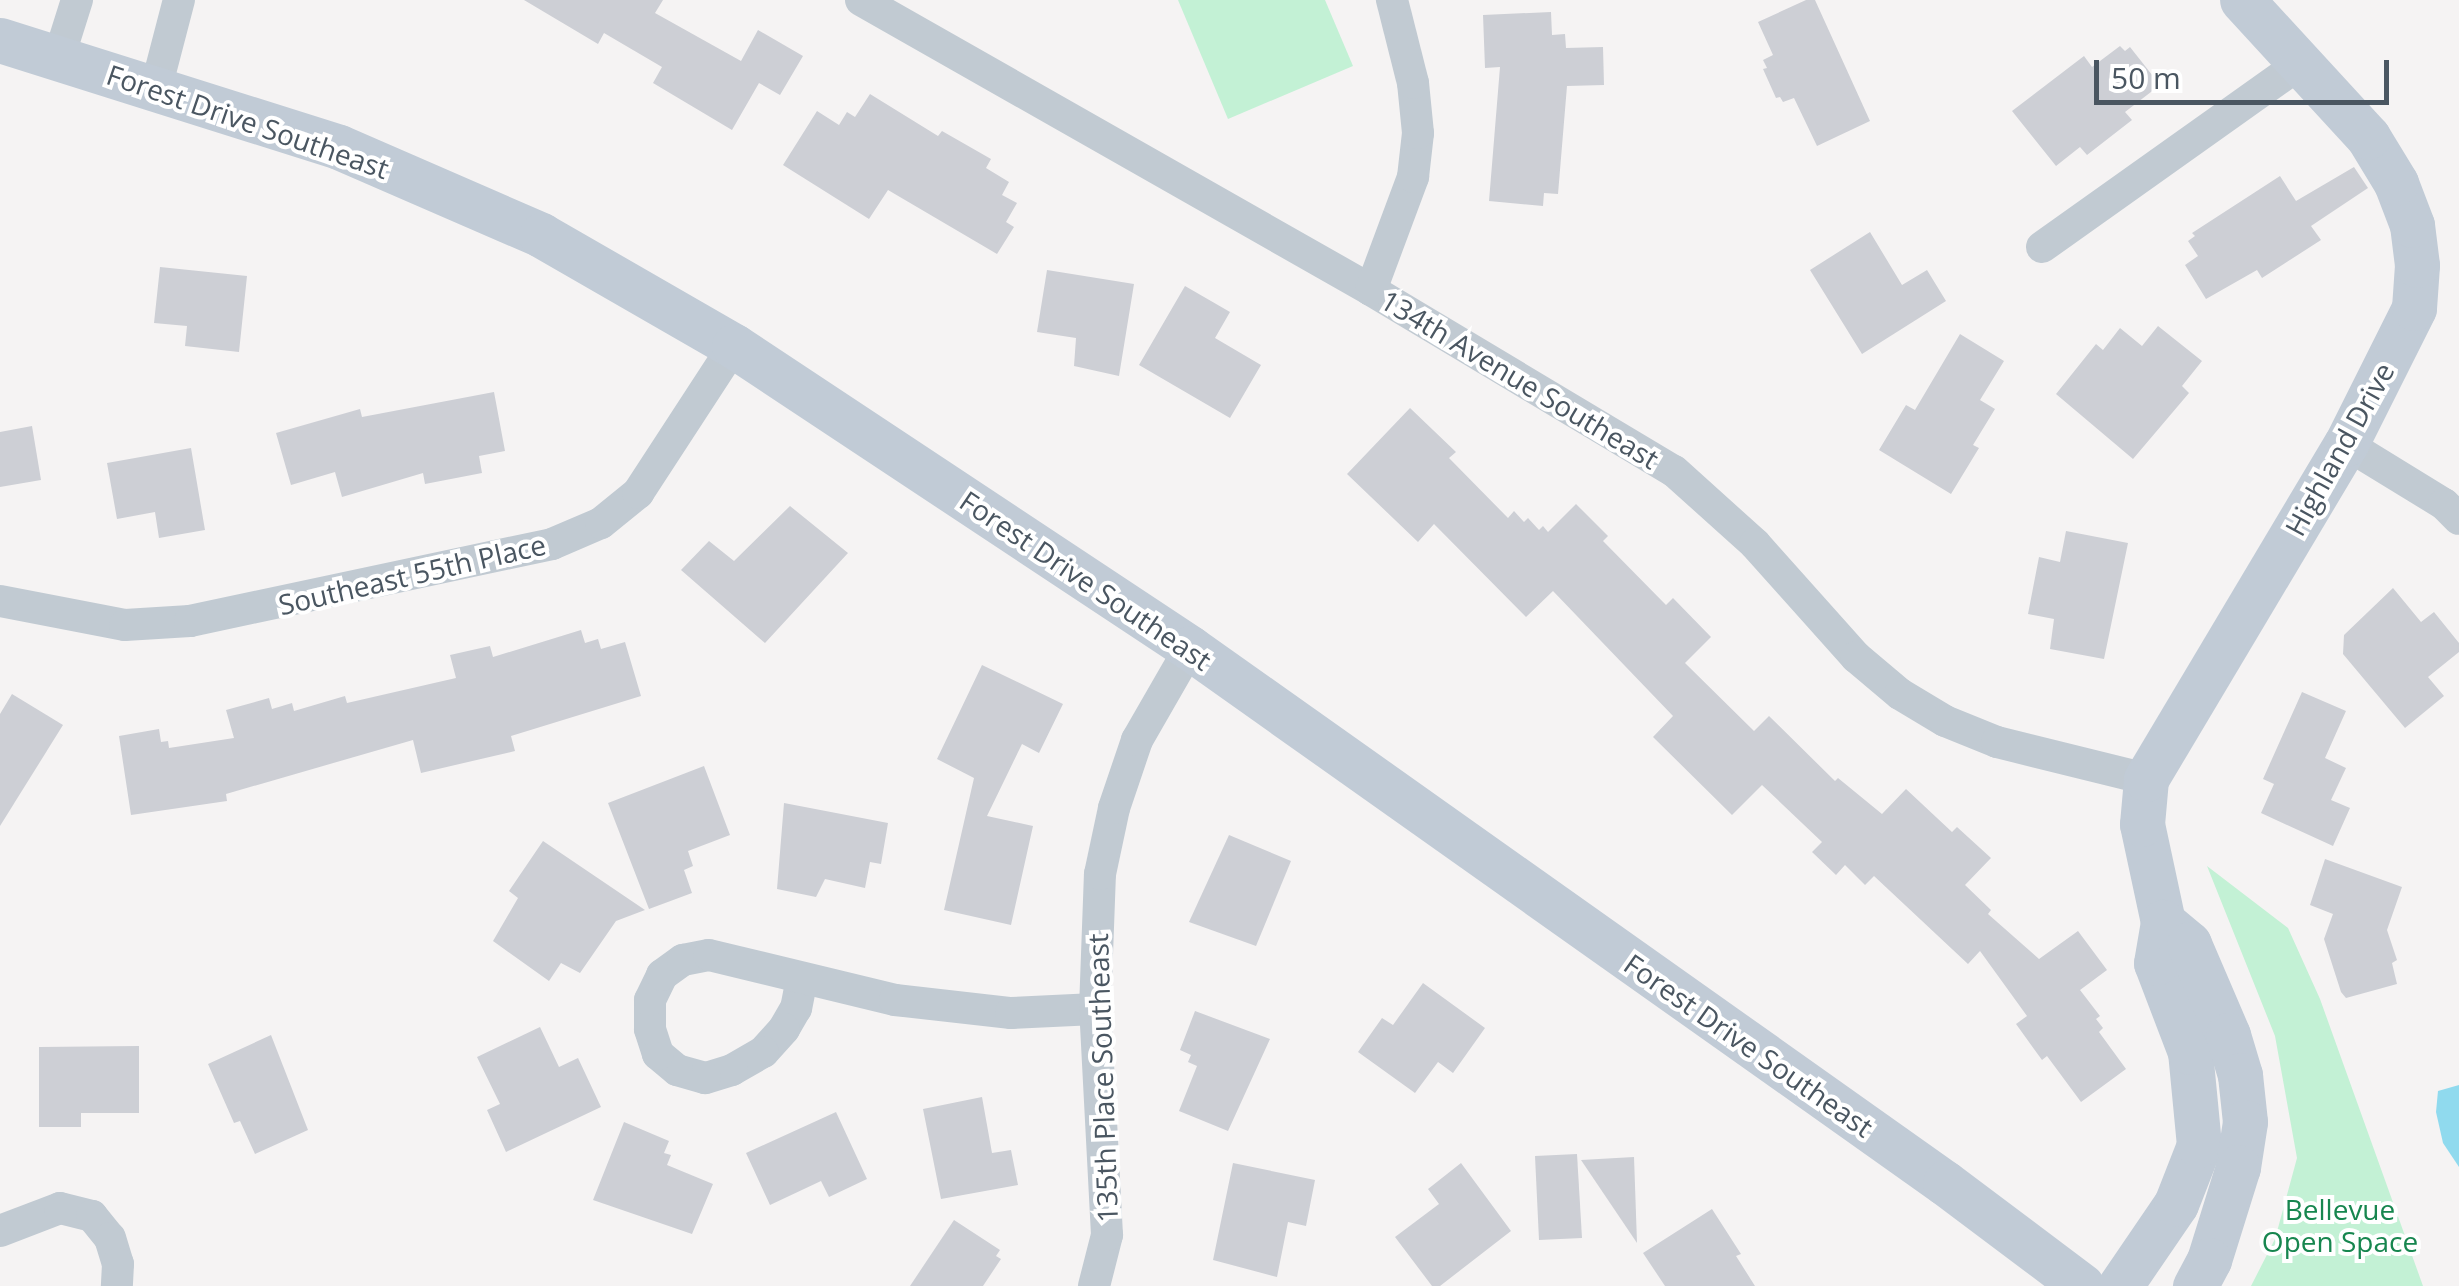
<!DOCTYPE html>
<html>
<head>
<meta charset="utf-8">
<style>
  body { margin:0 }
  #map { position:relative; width:2459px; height:1286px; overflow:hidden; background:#f5f3f3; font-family:"Open Sans",sans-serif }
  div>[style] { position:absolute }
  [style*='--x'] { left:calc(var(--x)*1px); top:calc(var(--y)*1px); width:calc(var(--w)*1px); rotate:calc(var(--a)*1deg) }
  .green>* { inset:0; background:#c3f1d5 }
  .water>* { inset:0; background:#90daee }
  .building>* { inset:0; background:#cdcfd5 }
  .street>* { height:32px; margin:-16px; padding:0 16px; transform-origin:16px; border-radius:16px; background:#c1cad2 }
  .secondary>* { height:45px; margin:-22.5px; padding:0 22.5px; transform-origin:22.5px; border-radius:22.5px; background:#c1cbd6 }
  span { translate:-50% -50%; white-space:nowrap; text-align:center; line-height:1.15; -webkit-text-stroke:8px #fff; paint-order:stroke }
  .street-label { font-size:28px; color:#4a5661 }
  .park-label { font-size:28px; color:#17864f }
  .scale { position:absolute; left:2094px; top:60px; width:295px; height:45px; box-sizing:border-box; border:5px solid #4a5661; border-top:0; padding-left:12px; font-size:30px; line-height:35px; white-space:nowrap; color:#4a5661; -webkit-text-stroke:8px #fff; paint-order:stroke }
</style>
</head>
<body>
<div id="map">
  <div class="green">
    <div style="clip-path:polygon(1178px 0,1325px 0,1353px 66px,1228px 119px)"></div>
    <div style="clip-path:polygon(2207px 866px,2288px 928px,2320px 999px,2423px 1286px,2251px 1286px,2275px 1239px,2297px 1158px,2275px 1036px)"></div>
  </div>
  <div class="water">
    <div style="clip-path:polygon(2459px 1085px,2459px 1167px,2443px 1143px,2436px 1112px,2438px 1091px)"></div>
  </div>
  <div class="building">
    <div style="clip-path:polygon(524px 0,663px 0,655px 13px,741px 61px,758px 30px,803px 56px,780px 95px,759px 83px,732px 130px,653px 83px,662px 67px,604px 33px,598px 44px)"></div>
    <div style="clip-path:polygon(1806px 0,1815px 0,1870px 121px,1817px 146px,1794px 98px,1783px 102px,1780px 97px,1776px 98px,1763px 69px,1767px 68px,1763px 60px,1773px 55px,1758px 22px)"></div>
    <div style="clip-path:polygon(1551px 12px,1552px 35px,1565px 34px,1566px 48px,1603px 47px,1604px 85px,1567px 86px,1558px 194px,1544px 193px,1543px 206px,1489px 201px,1500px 67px,1485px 68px,1483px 15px)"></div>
    <div style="clip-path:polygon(2120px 46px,2125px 51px,2130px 47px,2160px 85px,2125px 112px,2132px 120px,2087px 155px,2080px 147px,2056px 166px,2012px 111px,2084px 56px,2092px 67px)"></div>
    <div style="clip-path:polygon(870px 94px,938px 136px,942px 131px,991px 159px,986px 168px,1009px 182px,1002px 195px,1017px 203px,1006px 222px,1014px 227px,997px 254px,888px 190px,869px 219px,783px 165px,817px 111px,839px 125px,847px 112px,855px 117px)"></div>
    <div style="clip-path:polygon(2354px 167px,2368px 188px,2311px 226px,2321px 240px,2262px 278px,2257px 270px,2206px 299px,2185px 265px,2198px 256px,2188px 241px,2195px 236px,2192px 233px,2280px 176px,2296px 201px)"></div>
    <div style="clip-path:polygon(1870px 232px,1902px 285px,1927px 270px,1946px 301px,1862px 354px,1810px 270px)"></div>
    <div style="clip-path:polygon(160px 267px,247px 276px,239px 352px,185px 346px,187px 326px,154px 323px)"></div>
    <div style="clip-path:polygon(1047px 270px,1134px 284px,1119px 376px,1074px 366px,1076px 338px,1037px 332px)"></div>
    <div style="clip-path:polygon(1185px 286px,1230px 312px,1215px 338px,1261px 365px,1230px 418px,1139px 365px)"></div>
    <div style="clip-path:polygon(2158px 326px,2202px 361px,2182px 386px,2189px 393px,2133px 459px,2056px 394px,2096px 344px,2103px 350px,2120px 328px,2142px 346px)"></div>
    <div style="clip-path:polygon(1960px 334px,2004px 361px,1980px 400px,1995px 409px,1973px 445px,1979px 448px,1951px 494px,1879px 450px,1906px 405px,1915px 410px)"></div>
    <div style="clip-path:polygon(494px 392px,505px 451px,479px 456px,482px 473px,425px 484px,423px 473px,342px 497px,335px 472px,291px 485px,276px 433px,360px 409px,362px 417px)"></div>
    <div style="clip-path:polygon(1410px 408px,1456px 452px,1449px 458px,1508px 518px,1514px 511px,1524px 522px,1528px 518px,1539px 530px,1543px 526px,1548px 532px,1576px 504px,1608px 536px,1603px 541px,1666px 605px,1673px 598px,1711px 637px,1685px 663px,1754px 731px,1769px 716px,1835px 781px,1838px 778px,1882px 814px,1906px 789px,1952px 832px,1957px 827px,1991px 858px,1965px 885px,1991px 910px,1988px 914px,2039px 959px,2078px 931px,2107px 970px,2080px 990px,2100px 1016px,2096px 1019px,2103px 1028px,2099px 1032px,2126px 1069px,2081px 1102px,2047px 1056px,2042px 1060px,2016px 1024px,2027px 1016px,1980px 951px,1968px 964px,1874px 876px,1865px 885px,1845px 865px,1836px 875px,1812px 852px,1822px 842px,1762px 785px,1732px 815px,1653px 737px,1673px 716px,1553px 591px,1526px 617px,1434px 524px,1418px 542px,1347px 474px)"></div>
    <div style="clip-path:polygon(32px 426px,41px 480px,0 487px,0 432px)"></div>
    <div style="clip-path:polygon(191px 448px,205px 530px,159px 538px,155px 512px,117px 519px,107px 463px)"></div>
    <div style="clip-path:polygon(790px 506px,848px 553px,765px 643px,681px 570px,709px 541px,734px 561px)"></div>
    <div style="clip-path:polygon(2066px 531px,2128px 543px,2104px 659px,2050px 649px,2054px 619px,2028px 614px,2039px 557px,2060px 562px)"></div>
    <div style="clip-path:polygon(2393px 588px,2421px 622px,2434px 612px,2459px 643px,2459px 652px,2428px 677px,2444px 696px,2405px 728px,2343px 654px,2344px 635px)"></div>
    <div style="clip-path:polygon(581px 630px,585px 643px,598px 639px,601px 649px,625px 642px,641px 696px,511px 736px,515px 751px,421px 773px,413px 740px,226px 794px,227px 801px,131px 815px,119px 736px,159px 729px,161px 742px,168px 741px,169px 748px,234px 738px,226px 710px,269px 698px,272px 709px,292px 703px,294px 711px,345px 696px,347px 703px,456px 678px,450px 655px,490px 646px,493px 657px)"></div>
    <div style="clip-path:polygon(982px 665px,1063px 704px,1039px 753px,1022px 744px,987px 816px,1033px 826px,1011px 925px,944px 910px,974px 778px,937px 759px)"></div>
    <div style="clip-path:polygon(2302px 692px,2346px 711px,2325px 758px,2346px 768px,2331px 800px,2350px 808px,2333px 846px,2261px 813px,2274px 784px,2263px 779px)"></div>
    <div style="clip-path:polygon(12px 694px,63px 725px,0 826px,0 714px)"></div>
    <div style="clip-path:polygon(704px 766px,730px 835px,688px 851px,693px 866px,684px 870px,692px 893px,649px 909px,608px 803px)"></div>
    <div style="clip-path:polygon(784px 803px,888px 823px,881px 864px,870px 862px,865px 888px,825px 879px,816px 897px,777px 889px)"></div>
    <div style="clip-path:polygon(1229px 835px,1291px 861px,1256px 946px,1189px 922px)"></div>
    <div style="clip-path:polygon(543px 841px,645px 910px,616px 921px,580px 973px,561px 963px,549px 981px,493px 941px,518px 898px,509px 891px)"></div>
    <div style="clip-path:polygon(2325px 859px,2402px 887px,2387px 930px,2397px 960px,2392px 963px,2397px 984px,2346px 998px,2341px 992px,2324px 939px,2333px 914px,2310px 905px)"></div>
    <div style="clip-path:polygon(1423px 983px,1485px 1028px,1453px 1073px,1438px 1062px,1415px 1093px,1358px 1052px,1382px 1018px,1393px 1025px)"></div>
    <div style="clip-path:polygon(1195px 1011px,1270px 1039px,1228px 1131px,1179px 1111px,1197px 1066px,1188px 1062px,1191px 1055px,1180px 1050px)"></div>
    <div style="clip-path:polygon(540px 1027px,559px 1067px,578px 1058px,601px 1107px,506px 1152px,487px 1110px,500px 1104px,477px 1057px)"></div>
    <div style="clip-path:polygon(271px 1035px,308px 1130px,255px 1154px,240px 1121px,234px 1123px,208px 1064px)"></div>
    <div style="clip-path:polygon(139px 1046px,139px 1113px,81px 1113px,81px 1127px,39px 1127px,39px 1047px)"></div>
    <div style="clip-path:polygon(982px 1097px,992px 1153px,1011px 1150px,1018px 1185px,941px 1199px,923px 1109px)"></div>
    <div style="clip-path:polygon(836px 1112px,867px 1179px,829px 1197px,821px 1181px,770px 1205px,746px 1153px)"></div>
    <div style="clip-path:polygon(624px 1122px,669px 1141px,664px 1153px,671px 1155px,667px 1165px,713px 1184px,692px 1234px,593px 1200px)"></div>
    <div style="clip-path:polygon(1577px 1154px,1582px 1238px,1539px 1240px,1535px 1156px)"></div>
    <div style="clip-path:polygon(1634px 1157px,1637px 1243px,1581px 1160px)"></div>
    <div style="clip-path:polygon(1233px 1163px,1315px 1180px,1306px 1226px,1288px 1222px,1277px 1277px,1213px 1260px)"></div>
    <div style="clip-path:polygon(1461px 1163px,1511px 1231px,1440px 1286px,1432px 1286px,1395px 1237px,1439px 1204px,1428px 1189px)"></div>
    <div style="clip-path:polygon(1712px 1209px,1741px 1254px,1736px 1256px,1755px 1286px,1665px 1286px,1643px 1253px)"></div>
    <div style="clip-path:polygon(954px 1220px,1000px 1250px,996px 1256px,1001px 1259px,983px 1286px,910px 1286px)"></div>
  </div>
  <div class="street">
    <div style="--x:861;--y:0;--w:587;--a:29.62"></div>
    <div style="--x:1371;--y:290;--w:353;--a:30.9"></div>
    <div style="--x:1674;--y:471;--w:109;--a:42"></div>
    <div style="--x:1755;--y:544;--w:152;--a:48.2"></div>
    <div style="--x:1856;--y:657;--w:57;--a:40.1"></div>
    <div style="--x:1900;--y:694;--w:52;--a:31"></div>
    <div style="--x:1945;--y:721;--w:56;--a:22"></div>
    <div style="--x:1997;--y:742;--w:154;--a:13.9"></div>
    <div style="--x:59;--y:57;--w:60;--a:-72.5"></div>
    <div style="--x:156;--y:88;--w:91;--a:-75.4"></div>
    <div style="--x:2042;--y:247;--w:319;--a:-35.4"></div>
    <div style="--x:1371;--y:290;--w:121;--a:-69.6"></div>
    <div style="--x:1413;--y:177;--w:44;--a:-83.5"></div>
    <div style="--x:1418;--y:133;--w:50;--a:-95.7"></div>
    <div style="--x:1413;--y:83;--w:86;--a:-104.2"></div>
    <div style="--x:2346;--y:444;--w:115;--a:31.5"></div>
    <div style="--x:2444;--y:504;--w:21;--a:45"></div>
    <div style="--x:0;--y:601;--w:127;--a:10.9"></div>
    <div style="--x:125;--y:625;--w:65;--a:-3.5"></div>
    <div style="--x:190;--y:621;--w:370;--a:-12"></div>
    <div style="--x:552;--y:544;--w:53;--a:-23.2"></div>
    <div style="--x:601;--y:523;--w:48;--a:-39"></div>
    <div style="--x:638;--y:493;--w:176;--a:-56.9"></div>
    <div style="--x:802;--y:978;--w:31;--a:101"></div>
    <div style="--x:796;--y:1008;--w:24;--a:120"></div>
    <div style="--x:784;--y:1029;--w:31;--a:132"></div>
    <div style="--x:763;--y:1052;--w:36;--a:150"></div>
    <div style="--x:732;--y:1070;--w:28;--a:163"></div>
    <div style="--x:705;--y:1078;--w:29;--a:-164"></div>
    <div style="--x:677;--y:1070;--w:25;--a:-140"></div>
    <div style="--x:658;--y:1054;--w:26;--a:-108"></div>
    <div style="--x:650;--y:1029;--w:29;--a:-90"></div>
    <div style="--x:650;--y:1000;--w:28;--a:-64"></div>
    <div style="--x:662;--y:975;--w:26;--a:-36"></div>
    <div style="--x:683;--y:960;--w:26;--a:-11"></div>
    <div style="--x:709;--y:955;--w:191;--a:13.6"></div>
    <div style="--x:895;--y:1000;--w:117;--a:6.4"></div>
    <div style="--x:1011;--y:1013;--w:84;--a:-2.7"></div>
    <div style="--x:0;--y:1231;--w:64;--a:-21"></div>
    <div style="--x:60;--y:1208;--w:33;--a:14"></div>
    <div style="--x:92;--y:1216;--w:28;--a:51"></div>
    <div style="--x:110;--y:1238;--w:27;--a:73"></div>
    <div style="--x:118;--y:1264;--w:22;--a:93"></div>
    <div style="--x:1094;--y:1286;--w:53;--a:-75.7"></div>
    <div style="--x:1107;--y:1235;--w:226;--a:-93"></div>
    <div style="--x:1095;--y:1009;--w:135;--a:-87.9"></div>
    <div style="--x:1100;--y:874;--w:67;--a:-78"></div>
    <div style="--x:1114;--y:808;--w:72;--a:-71.3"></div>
    <div style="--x:1137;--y:740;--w:106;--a:-60.1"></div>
  </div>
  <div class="secondary">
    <div style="--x:0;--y:40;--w:355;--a:17.5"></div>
    <div style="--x:339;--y:147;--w:220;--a:23.5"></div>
    <div style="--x:541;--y:235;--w:223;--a:29.9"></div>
    <div style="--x:734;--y:346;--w:547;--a:33.52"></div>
    <div style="--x:1190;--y:648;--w:925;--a:35.32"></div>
    <div style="--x:1945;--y:1183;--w:171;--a:36.9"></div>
    <div style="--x:2163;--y:922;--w:100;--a:-102.1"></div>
    <div style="--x:2142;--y:824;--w:45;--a:-84.9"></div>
    <div style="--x:2146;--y:779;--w:390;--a:-59.2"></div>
    <div style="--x:2346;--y:444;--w:152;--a:-63.4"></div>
    <div style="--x:2414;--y:308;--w:43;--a:-86"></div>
    <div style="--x:2417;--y:265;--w:40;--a:-97.1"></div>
    <div style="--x:2412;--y:225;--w:45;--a:-110.9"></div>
    <div style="--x:2396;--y:183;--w:54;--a:-121.3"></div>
    <div style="--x:2368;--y:137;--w:186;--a:-132.6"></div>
    <div style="--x:2120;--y:1286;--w:99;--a:-55.7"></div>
    <div style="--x:2176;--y:1204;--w:63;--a:-68.7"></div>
    <div style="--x:2199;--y:1145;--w:93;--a:-95.5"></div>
    <div style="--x:2190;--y:1052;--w:95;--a:-110.9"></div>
    <div style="--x:2156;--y:963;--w:42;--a:-80.3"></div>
    <div style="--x:2163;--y:922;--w:34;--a:40"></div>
    <div style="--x:2189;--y:944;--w:99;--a:66.8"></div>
    <div style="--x:2228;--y:1035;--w:42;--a:73.3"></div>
    <div style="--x:2240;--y:1075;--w:47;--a:83.9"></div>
    <div style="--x:2245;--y:1122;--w:46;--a:98.8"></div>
    <div style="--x:2238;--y:1167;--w:97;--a:107.3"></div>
    <div style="--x:2209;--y:1260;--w:30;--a:118"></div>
  </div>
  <div class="street-label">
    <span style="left:248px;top:121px;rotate:19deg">Forest Drive Southeast</span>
    <span style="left:1520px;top:379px;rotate:31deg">134th Avenue Southeast</span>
    <span style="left:2339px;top:449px;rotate:-61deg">Highland Drive</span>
    <span style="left:412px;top:574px;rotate:-13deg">Southeast 55th Place</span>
    <span style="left:1086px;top:580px;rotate:34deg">Forest Drive Southeast</span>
    <span style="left:1749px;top:1045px;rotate:35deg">Forest Drive Southeast</span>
    <span style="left:1102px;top:1078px;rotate:-92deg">135th Place Southeast</span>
  </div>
  <div class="park-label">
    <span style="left:2340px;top:1225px">Bellevue<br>Open Space</span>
  </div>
  <div class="scale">50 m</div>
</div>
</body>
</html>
